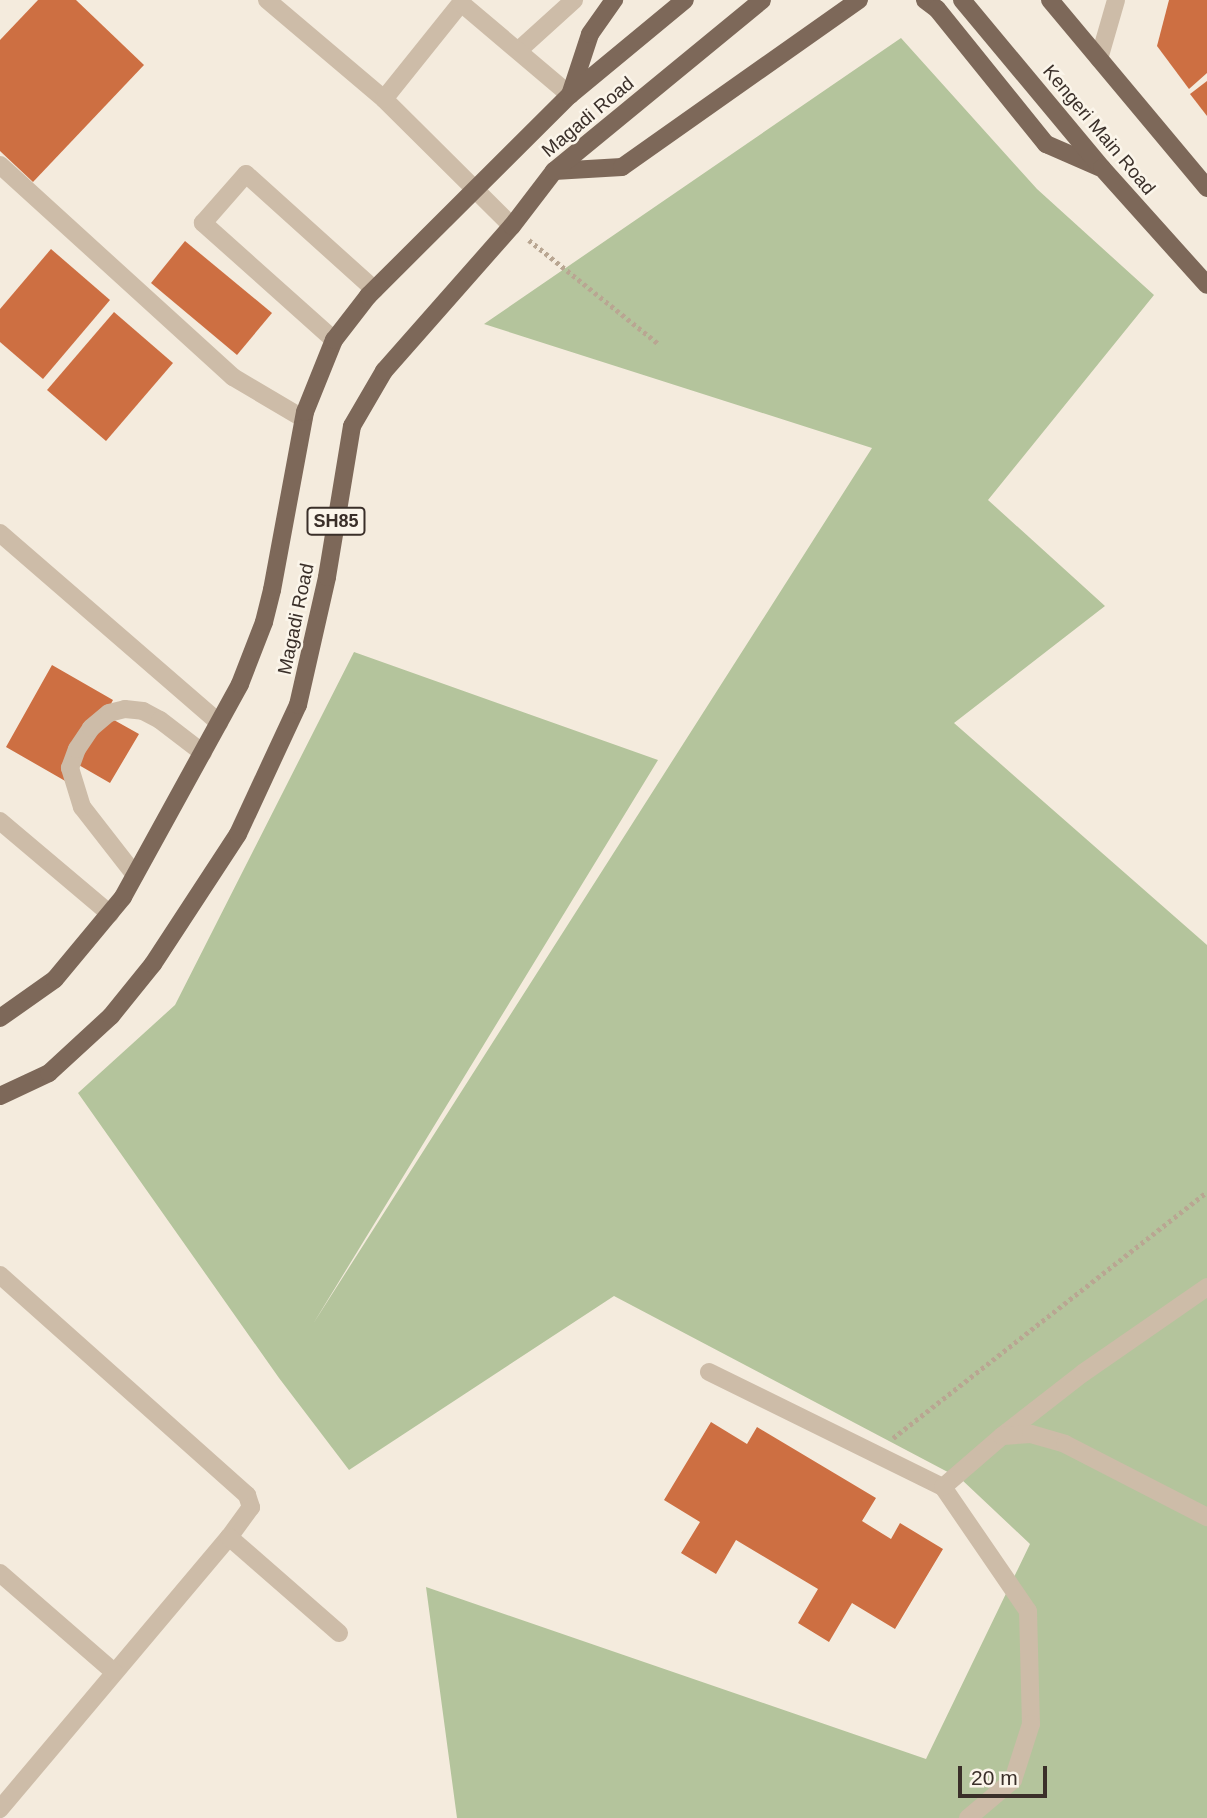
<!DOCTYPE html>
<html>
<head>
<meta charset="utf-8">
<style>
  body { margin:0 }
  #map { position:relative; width:1207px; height:1818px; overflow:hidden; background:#f4ebdd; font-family:Arial,sans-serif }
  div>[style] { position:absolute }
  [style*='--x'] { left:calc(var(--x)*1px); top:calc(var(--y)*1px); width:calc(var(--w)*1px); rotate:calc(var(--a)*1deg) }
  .green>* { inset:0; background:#b4c49c }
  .building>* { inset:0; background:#cd6f42 }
  .path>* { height:4.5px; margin-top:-2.25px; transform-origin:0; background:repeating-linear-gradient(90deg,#b9a692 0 3.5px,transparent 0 7px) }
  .service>* { height:18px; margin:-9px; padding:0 9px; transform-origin:9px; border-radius:9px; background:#cdbca8 }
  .minor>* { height:18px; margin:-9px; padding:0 9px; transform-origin:9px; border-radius:9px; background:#cdbca8 }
  .tertiary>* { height:18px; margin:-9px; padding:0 9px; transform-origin:9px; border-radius:9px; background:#cdbca8 }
  .primary>* { height:18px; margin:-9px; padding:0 9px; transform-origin:9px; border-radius:9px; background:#7d6859 }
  span { translate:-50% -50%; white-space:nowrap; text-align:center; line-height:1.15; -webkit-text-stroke:5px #fbf5ea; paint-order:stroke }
  .shield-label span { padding:2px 5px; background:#fbf5ea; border:2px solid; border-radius:5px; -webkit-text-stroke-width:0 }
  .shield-label { font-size:18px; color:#3a2f29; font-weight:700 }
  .street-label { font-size:19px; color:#3a2f29 }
  .scale { position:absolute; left:958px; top:1766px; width:89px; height:32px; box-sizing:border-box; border:4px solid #3a2f29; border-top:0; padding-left:9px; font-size:21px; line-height:24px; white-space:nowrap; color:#3a2f29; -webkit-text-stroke:5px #fbf5ea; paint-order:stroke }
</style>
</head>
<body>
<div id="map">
  <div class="green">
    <div style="clip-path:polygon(901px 38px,1037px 189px,1154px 295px,988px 500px,1105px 606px,954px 723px,1207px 945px,1207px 1818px,457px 1818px,426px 1587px,926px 1759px,1030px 1544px,961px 1479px,614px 1296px,349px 1470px,279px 1378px,78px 1093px,175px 1005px,354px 652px,658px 760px,313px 1324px,872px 448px,484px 324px)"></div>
  </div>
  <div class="building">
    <div style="clip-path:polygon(38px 0,76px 0,144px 65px,33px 182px,0 151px,0 40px)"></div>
    <div style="clip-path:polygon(1169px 0,1207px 0,1207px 73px,1189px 89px,1157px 46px)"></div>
    <div style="clip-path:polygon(1207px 81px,1207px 116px,1190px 94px)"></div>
    <div style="clip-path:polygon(185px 241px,272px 313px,237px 355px,151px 283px)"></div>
    <div style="clip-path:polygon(51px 249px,110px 300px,43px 379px,0 342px,0 309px)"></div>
    <div style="clip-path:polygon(114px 312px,173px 363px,106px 441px,47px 390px)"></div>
    <div style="clip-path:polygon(52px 665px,113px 700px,105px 715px,139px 734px,110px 783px,77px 764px,67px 782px,6px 747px)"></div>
    <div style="clip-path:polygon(711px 1422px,747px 1444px,757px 1427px,876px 1498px,862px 1521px,891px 1539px,900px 1523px,943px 1549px,895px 1629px,852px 1603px,829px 1642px,798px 1623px,818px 1589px,736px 1540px,716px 1574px,681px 1553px,700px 1522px,664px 1500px)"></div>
  </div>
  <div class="path">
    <div style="--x:529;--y:240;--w:166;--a:38.7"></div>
    <div style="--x:893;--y:1438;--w:399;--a:-38.1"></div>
  </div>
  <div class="service">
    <div style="--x:520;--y:49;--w:73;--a:-42.2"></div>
    <div style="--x:0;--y:165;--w:315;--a:42.3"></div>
    <div style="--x:233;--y:377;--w:82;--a:30.6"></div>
    <div style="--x:334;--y:340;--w:176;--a:-138.2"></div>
    <div style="--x:203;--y:223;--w:65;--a:-48.7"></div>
    <div style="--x:246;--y:174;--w:173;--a:42"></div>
    <div style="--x:135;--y:875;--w:86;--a:-127.9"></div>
    <div style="--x:82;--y:807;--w:41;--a:-107.1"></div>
    <div style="--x:70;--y:768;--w:20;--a:-70"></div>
    <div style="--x:77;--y:749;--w:25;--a:-56"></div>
    <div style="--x:91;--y:728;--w:23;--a:-40"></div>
    <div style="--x:109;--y:713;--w:16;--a:-14"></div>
    <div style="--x:125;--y:709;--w:18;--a:6"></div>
    <div style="--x:143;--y:711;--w:19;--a:28"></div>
    <div style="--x:160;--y:720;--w:54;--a:37.5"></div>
    <div style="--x:0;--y:1275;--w:331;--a:41.7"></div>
    <div style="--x:247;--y:1495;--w:13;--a:72"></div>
    <div style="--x:251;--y:1507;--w:37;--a:126"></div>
    <div style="--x:229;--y:1537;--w:356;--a:130.1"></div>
    <div style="--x:709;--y:1372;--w:261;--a:26.2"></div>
    <div style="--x:943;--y:1487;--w:150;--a:55.6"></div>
    <div style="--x:1028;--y:1611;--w:113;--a:88.5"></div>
    <div style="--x:1031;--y:1724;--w:59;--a:107.8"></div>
    <div style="--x:1013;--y:1780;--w:59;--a:139.8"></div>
    <div style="--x:1002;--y:1436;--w:103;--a:-37.9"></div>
    <div style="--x:1083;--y:1373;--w:151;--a:-34.7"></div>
    <div style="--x:943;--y:1487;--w:78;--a:-40.8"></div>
    <div style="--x:1002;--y:1436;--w:29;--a:-4"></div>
    <div style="--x:1031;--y:1434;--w:35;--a:16"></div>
    <div style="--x:1065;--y:1444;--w:160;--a:27.2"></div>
    <div style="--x:229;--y:1537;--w:146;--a:41.1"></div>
    <div style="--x:0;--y:1573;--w:151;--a:41"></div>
  </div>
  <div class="minor">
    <div style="--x:267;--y:0;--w:153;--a:40.2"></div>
    <div style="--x:384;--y:99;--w:180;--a:44.8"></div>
    <div style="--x:384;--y:99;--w:123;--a:-51.3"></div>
    <div style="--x:461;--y:3;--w:143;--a:40.2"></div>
    <div style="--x:0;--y:533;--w:290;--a:40.9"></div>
    <div style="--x:0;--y:821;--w:144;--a:40.2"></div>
  </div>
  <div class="tertiary">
    <div style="--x:1099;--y:59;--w:61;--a:-73.9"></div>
  </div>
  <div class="primary">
    <div style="--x:925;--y:0;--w:15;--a:37"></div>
    <div style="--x:937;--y:9;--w:174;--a:51.1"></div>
    <div style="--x:1046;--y:144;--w:58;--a:23.5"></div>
    <div style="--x:962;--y:0;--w:219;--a:50.2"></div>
    <div style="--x:1102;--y:168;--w:157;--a:48.1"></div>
    <div style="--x:1050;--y:0;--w:245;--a:50.1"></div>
    <div style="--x:570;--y:95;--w:64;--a:-71.8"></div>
    <div style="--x:590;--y:34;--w:42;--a:-54.8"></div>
    <div style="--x:554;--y:171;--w:68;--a:-3.4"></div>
    <div style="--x:622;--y:167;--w:290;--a:-35.2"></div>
    <div style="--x:0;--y:1018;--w:67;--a:-35.3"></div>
    <div style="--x:55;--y:979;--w:107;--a:-50.3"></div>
    <div style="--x:123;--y:897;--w:243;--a:-61.2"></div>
    <div style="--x:240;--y:684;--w:66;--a:-68.8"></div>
    <div style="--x:264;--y:622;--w:33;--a:-76"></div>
    <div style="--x:272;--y:590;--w:181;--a:-79.5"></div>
    <div style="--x:305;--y:412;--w:78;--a:-68.1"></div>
    <div style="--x:334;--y:340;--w:56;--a:-52.3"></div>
    <div style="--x:368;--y:296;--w:285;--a:-44.9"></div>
    <div style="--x:570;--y:95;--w:149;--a:-39.6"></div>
    <div style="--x:0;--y:1096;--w:54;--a:-25.1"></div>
    <div style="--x:49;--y:1073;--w:84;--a:-42.6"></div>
    <div style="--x:111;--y:1016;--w:67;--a:-51.1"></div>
    <div style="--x:153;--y:964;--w:155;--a:-56.8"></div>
    <div style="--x:238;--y:834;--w:142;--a:-65.1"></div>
    <div style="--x:298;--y:705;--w:131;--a:-77.2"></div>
    <div style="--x:327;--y:577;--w:153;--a:-80.6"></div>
    <div style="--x:352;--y:426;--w:64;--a:-59.8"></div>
    <div style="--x:384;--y:371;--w:193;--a:-48.6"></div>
    <div style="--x:512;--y:226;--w:69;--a:-52.6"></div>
    <div style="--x:554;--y:171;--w:269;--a:-39.4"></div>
  </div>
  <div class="shield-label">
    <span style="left:336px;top:521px">SH85</span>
  </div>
  <div class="street-label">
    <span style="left:588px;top:117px;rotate:-40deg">Magadi Road</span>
    <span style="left:1099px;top:130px;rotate:50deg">Kengeri Main Road</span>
    <span style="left:296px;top:619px;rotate:-78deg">Magadi Road</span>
  </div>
  <div class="scale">20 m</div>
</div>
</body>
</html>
